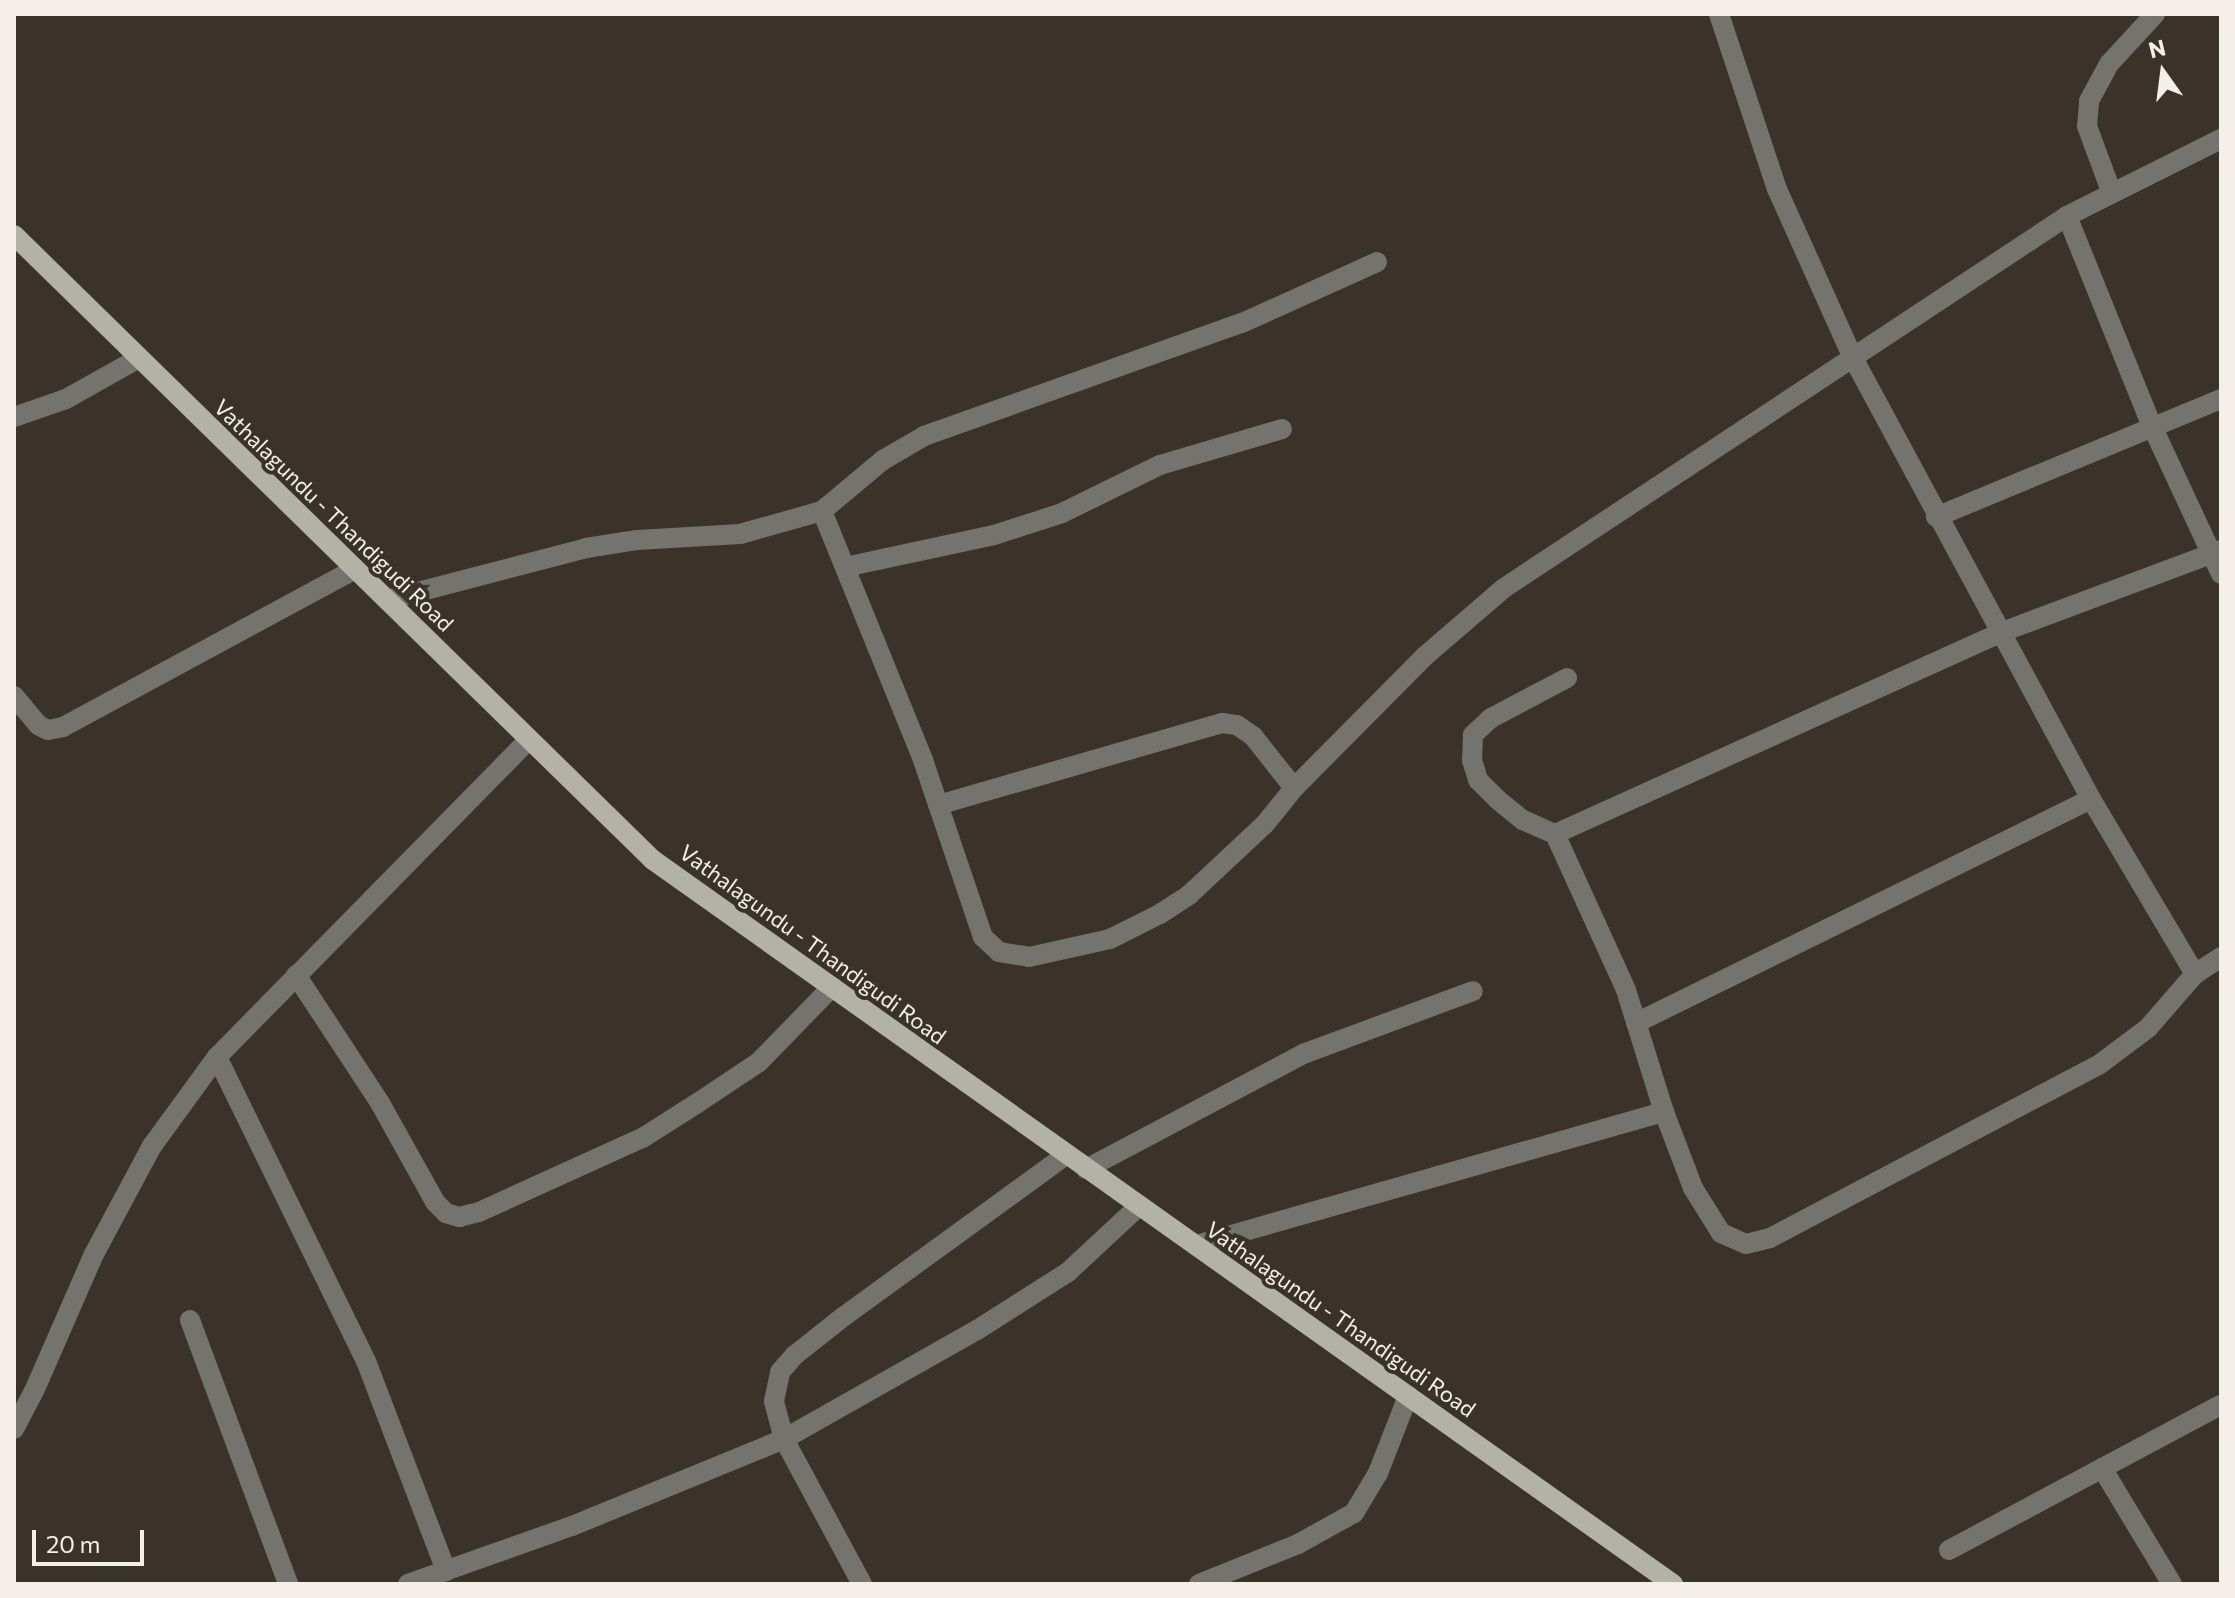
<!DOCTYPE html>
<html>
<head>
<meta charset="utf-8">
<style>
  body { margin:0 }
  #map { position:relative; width:2235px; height:1598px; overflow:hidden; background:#3b332a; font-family:Commissioner,sans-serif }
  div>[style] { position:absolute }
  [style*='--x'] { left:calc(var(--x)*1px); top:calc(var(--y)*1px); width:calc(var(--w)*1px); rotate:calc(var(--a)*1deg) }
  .minor>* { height:20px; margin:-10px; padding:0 10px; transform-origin:10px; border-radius:10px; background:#74736e }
  .major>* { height:20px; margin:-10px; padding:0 10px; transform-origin:10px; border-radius:10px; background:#b3b2a6 }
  span { translate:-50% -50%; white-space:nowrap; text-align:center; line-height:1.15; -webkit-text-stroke:8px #3b332a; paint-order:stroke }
  .street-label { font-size:22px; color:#f5efea }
  .frame { position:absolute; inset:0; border:16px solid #f5efea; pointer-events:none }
  .north { position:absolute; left:2123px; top:32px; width:80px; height:80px; -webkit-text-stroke:6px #3b332a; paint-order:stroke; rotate:346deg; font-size:22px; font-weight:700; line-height:32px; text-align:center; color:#f5efea }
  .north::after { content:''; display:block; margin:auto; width:28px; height:36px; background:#f5efea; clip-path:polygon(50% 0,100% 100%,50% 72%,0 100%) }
  .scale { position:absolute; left:32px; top:1530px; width:112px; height:36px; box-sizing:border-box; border:4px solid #f5efea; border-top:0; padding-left:10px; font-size:24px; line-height:28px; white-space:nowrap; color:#f5efea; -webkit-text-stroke:6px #3b332a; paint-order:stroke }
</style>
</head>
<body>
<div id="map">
  <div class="minor">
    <div style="--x:1719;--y:14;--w:184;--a:71.7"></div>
    <div style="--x:1777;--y:189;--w:183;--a:65.8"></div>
    <div style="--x:1852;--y:356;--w:503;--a:61.65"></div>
    <div style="--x:2091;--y:799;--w:204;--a:59.3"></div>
    <div style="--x:2111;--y:191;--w:69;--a:-110.3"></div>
    <div style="--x:2087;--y:126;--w:25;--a:-85"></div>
    <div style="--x:2089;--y:101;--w:42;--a:-61.6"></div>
    <div style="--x:2109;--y:64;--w:68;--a:-47.4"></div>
    <div style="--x:2067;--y:216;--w:227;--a:68"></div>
    <div style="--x:2152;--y:426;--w:163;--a:65"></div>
    <div style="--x:14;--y:417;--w:55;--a:-19.1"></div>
    <div style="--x:66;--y:399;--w:84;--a:-29.3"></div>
    <div style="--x:822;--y:511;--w:269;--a:67.9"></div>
    <div style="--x:923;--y:760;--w:187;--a:71.3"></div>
    <div style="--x:983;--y:937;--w:22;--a:43"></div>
    <div style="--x:999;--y:952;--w:30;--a:9"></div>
    <div style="--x:1029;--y:957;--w:83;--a:-12.5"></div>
    <div style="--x:1110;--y:939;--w:56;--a:-26.6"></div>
    <div style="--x:1160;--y:914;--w:35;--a:-33"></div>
    <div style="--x:1189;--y:895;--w:104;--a:-43.1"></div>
    <div style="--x:1265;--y:824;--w:46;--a:-51.1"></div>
    <div style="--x:1294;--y:788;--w:186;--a:-45.2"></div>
    <div style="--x:1425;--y:656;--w:104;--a:-40.7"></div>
    <div style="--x:1504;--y:588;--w:675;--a:-33.45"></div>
    <div style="--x:2067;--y:216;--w:172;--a:-26.6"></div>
    <div style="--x:1936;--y:517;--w:308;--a:-22.5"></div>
    <div style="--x:845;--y:567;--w:152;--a:-12.1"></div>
    <div style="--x:994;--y:535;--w:71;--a:-17.9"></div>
    <div style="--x:1062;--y:513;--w:109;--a:-26.1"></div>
    <div style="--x:1160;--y:465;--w:127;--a:-16.4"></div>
    <div style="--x:387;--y:600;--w:206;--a:-14.6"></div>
    <div style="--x:586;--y:548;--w:52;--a:-8.9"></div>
    <div style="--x:637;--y:540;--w:103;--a:-3.3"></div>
    <div style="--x:740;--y:534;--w:85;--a:-15.7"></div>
    <div style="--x:822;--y:511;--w:80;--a:-39.9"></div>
    <div style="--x:883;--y:460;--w:48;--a:-30.3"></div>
    <div style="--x:924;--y:436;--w:337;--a:-19.6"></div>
    <div style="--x:1242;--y:323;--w:148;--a:-24.3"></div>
    <div style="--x:1567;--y:678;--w:86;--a:152.2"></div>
    <div style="--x:1491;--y:718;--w:25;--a:137"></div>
    <div style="--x:1473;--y:735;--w:25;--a:92"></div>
    <div style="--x:1472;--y:760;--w:21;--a:73"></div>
    <div style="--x:1478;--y:780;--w:28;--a:45"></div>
    <div style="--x:1498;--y:800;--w:32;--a:39"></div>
    <div style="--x:1523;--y:820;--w:35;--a:24"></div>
    <div style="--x:1555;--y:834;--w:171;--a:65.5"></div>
    <div style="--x:1626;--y:990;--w:128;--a:72.7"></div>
    <div style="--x:1664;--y:1112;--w:81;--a:69.1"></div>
    <div style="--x:1693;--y:1188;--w:53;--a:58.1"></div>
    <div style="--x:1721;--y:1233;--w:27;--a:24"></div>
    <div style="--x:1746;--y:1244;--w:25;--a:-14"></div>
    <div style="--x:1770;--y:1238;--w:373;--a:-27.8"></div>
    <div style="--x:2100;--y:1064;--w:60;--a:-36.9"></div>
    <div style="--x:2148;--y:1028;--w:72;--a:-49"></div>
    <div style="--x:2195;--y:974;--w:31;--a:-33"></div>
    <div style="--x:14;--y:696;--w:38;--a:50"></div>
    <div style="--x:38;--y:725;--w:11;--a:27"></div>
    <div style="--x:48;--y:730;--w:15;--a:-11"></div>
    <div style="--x:63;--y:727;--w:332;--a:-28.4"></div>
    <div style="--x:938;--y:805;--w:296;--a:-16.1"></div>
    <div style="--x:1222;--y:723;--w:15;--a:8"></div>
    <div style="--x:1237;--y:725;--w:19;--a:35"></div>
    <div style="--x:1253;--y:736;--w:66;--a:51.7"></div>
    <div style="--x:1555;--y:834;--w:491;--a:-24.3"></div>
    <div style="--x:2002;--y:632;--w:234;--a:-20.5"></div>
    <div style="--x:296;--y:975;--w:153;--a:56.7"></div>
    <div style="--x:380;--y:1103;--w:113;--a:60.9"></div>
    <div style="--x:435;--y:1202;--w:16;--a:45"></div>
    <div style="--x:446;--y:1213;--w:14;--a:17"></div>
    <div style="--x:459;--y:1217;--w:21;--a:-14"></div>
    <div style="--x:479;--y:1212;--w:181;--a:-24.4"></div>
    <div style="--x:644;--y:1137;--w:62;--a:-32.4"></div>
    <div style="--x:696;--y:1104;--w:76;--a:-33.7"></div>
    <div style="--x:759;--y:1062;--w:105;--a:-45.8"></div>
    <div style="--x:1636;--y:1023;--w:507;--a:-26.21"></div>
    <div style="--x:217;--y:1057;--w:339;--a:63.9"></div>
    <div style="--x:366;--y:1361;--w:225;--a:69.1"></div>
    <div style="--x:1086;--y:1169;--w:246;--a:-27.9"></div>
    <div style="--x:1303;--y:1054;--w:181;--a:-20.3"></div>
    <div style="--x:1196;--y:1245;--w:487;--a:-15.9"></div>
    <div style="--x:190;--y:1320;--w:282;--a:69.6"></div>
    <div style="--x:14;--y:1429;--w:45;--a:-62.3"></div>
    <div style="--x:35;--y:1389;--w:145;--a:-66.4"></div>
    <div style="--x:93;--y:1256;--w:125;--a:-61.8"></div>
    <div style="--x:152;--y:1146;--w:110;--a:-53.9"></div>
    <div style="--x:217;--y:1057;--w:445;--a:-45.5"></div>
    <div style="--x:2102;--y:1468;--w:135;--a:58.9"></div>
    <div style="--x:1949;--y:1550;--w:308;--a:-28.1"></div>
    <div style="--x:408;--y:1584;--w:174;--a:-19.5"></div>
    <div style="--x:572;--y:1526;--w:229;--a:-22.3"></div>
    <div style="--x:784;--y:1439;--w:222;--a:-29.5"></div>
    <div style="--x:977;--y:1330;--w:108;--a:-32.5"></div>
    <div style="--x:1068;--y:1272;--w:98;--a:-42.9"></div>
    <div style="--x:862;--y:1584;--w:165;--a:-118.3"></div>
    <div style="--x:784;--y:1439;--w:39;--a:-105"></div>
    <div style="--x:774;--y:1401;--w:30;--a:-78"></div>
    <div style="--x:780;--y:1372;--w:23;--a:-49"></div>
    <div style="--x:795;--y:1355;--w:61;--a:-38.4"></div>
    <div style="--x:843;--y:1317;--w:276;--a:-36"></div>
    <div style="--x:1199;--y:1584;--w:107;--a:-22"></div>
    <div style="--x:1298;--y:1544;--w:64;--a:-29"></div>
    <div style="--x:1354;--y:1513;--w:47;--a:-59"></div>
    <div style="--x:1378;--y:1473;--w:83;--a:-68.7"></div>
  </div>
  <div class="major">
    <div style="--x:14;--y:235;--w:894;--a:44.37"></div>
    <div style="--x:653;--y:860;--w:1251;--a:35.37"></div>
  </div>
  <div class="street-label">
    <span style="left:334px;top:515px;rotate:44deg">Vathalagundu - Thandigudi Road</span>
    <span style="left:813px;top:944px;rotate:36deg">Vathalagundu - Thandigudi Road</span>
    <span style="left:1341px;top:1319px;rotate:35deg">Vathalagundu - Thandigudi Road</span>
  </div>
  <div class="frame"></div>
  <div class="north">N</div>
  <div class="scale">20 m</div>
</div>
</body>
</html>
